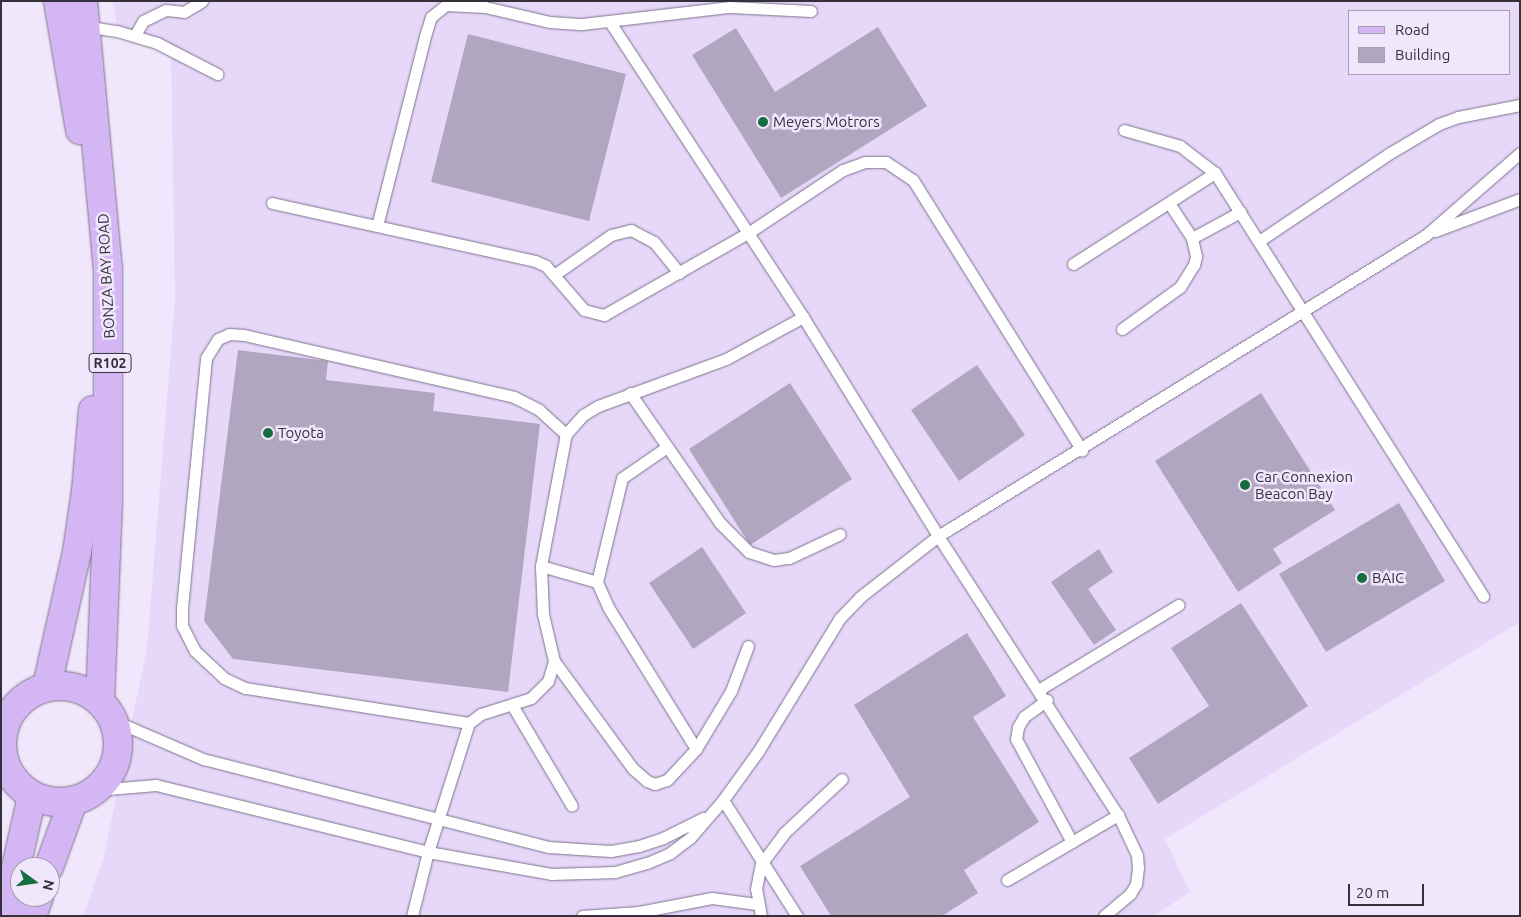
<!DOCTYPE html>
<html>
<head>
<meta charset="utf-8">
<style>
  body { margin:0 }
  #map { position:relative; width:1521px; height:917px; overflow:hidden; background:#f0e7fc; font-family:Ubuntu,sans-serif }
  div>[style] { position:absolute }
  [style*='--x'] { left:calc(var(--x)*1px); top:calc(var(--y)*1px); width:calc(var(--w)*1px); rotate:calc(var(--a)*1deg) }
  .built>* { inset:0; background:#e7d8fa }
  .building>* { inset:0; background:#b1a6bf }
  .roads { filter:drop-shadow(0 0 1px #7d738a) drop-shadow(0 0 1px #7d738a) }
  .lane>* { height:11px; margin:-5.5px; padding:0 5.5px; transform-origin:5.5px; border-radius:5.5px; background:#fff }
  .primary>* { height:28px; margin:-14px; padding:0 14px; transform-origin:14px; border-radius:14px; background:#d4b6f4 }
  .primary>.ring { margin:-14px; padding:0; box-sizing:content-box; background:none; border:28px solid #d4b6f4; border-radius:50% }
  .dots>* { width:14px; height:14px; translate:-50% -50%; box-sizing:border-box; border:2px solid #f0e7fc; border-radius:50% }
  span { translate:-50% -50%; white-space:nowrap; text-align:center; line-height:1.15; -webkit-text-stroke:5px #f0e7fc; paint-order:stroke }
  .shield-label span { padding:1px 4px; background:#f0e7fc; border:1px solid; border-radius:4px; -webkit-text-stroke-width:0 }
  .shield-label { font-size:14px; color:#35313b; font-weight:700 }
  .poi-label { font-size:15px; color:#35313b }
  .left { translate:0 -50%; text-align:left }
  .street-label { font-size:15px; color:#35313b }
  .frame { position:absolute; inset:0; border:2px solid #35313b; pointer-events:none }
  .legend { position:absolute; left:1348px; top:10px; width:162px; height:65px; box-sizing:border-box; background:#f0e7fc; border:1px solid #a59eaf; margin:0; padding:6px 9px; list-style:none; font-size:15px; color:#35313b }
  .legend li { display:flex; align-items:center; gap:10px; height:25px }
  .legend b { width:25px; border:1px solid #a59eaf }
  .north { position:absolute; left:10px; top:857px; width:50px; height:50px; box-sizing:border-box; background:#f0e7fc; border:1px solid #a59eaf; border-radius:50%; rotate:104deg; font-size:14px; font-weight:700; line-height:20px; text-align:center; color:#35313b }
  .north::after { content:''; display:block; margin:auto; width:18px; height:22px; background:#166d40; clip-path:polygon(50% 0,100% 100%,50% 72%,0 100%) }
  .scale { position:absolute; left:1348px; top:884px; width:76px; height:22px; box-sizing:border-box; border:2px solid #35313b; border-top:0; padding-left:6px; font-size:15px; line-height:18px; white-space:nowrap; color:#35313b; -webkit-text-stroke:4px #f0e7fc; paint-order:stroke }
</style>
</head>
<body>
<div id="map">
  <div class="built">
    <div style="clip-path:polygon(evenodd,113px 1px,1520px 1px,1520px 622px,1165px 839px,1190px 892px,1154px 916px,83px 916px,103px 860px,147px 648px,175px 299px,171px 50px,117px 31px,113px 1px,1350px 11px,1510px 11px,1510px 74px,1350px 74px,1350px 11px)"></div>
  </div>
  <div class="building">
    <div style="clip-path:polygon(878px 27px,927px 106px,781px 198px,692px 55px,736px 28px,775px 92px)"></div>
    <div style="clip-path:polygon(468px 34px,626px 74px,589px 221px,431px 182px)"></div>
    <div style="clip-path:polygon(238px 350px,328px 361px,326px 380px,435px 393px,433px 411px,540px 424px,508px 692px,233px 659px,204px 621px)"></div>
    <div style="clip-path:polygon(977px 365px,1025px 435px,959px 481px,911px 410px)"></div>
    <div style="clip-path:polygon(790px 383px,852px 479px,750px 545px,689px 449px)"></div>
    <div style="clip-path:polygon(1261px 393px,1335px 510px,1273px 549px,1282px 563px,1238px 592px,1155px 461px)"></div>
    <div style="clip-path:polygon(1399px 503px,1445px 581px,1326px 652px,1279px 574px)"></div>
    <div style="clip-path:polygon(702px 547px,746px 613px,693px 649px,649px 583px)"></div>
    <div style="clip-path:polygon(1099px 549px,1113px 572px,1088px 589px,1116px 630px,1094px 645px,1051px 582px)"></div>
    <div style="clip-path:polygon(1241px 603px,1308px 706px,1158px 804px,1129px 758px,1209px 706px,1171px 648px)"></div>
    <div style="clip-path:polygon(967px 633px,1006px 696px,973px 717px,1039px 822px,964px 870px,978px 893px,942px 916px,831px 916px,800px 866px,910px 797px,854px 705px)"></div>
  </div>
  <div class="roads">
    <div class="lane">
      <div style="--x:610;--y:22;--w:353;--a:56.8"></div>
      <div style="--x:803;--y:317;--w:257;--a:58.3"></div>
      <div style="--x:938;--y:536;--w:332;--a:57.2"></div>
      <div style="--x:1118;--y:815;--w:44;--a:64.6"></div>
      <div style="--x:1137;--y:855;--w:13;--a:86"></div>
      <div style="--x:1138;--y:868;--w:16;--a:97"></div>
      <div style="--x:1136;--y:884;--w:12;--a:121"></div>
      <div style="--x:1130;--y:894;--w:34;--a:140"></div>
      <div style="--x:84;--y:26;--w:33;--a:9"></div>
      <div style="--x:117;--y:31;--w:42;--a:16.7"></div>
      <div style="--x:157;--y:43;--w:68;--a:27.3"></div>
      <div style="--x:135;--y:35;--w:16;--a:-60"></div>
      <div style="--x:143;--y:21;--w:25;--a:-26"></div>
      <div style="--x:166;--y:10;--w:18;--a:6"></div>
      <div style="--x:184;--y:12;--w:21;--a:-31"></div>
      <div style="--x:1124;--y:130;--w:58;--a:15.9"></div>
      <div style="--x:1180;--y:146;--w:44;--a:37.6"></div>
      <div style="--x:1215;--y:173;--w:501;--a:57.64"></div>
      <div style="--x:272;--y:203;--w:269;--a:12.4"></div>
      <div style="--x:535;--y:261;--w:12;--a:24"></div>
      <div style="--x:546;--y:266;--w:58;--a:49.2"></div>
      <div style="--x:584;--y:310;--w:21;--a:14"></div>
      <div style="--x:604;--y:315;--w:166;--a:-29.7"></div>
      <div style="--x:748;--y:233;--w:114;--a:-33.6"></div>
      <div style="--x:843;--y:170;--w:23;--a:-20"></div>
      <div style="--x:865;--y:162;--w:21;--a:0"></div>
      <div style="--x:886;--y:162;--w:32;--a:34"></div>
      <div style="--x:913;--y:180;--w:319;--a:58"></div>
      <div style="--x:377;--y:226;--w:199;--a:-75.8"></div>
      <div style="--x:426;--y:33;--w:17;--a:-73"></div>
      <div style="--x:431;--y:17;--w:19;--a:-39"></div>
      <div style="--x:446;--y:5;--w:39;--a:3"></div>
      <div style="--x:485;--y:7;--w:67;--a:13"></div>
      <div style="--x:550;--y:22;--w:32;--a:4"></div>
      <div style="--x:582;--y:24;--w:149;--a:-6.6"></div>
      <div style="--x:730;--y:7;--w:81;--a:2.8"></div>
      <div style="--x:1435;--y:231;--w:91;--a:-20.6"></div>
      <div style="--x:1192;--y:238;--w:55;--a:-28.4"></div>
      <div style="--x:1259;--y:241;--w:158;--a:-33.9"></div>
      <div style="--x:1390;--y:153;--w:57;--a:-30.6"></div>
      <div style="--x:1439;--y:124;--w:20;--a:-20"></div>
      <div style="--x:1458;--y:117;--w:63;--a:-11"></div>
      <div style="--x:1073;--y:264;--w:169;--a:-32.7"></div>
      <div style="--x:554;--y:275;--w:70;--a:-35.1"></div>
      <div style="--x:611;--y:235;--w:21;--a:-14"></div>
      <div style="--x:631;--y:230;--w:26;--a:28"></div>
      <div style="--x:654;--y:242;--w:40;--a:51"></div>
      <div style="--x:1122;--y:329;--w:72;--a:-35.9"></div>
      <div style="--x:1180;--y:287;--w:26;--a:-58"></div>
      <div style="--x:1194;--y:265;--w:9;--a:-77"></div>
      <div style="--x:1196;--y:256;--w:18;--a:-103"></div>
      <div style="--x:1192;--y:238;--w:42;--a:-123.3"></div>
      <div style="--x:630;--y:393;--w:158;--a:55.3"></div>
      <div style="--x:720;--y:523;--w:41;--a:45"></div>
      <div style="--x:749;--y:552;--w:26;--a:18"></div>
      <div style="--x:774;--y:560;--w:15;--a:-8"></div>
      <div style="--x:789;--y:558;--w:56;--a:-25.2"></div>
      <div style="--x:541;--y:566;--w:58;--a:15.9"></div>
      <div style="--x:597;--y:582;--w:27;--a:66"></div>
      <div style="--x:608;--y:607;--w:167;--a:58.2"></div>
      <div style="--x:696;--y:749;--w:42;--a:133.1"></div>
      <div style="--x:667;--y:780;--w:13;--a:162"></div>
      <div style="--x:655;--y:784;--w:9;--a:-159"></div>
      <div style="--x:647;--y:781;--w:18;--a:-139"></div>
      <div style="--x:633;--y:769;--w:134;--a:-126.2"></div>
      <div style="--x:597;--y:582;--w:107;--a:-76.5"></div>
      <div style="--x:622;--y:478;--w:55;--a:-34.6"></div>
      <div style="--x:1040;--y:689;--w:162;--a:-31.3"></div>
      <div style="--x:1047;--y:700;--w:29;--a:144"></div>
      <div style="--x:1024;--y:717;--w:12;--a:121"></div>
      <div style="--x:1018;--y:727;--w:12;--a:99"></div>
      <div style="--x:1016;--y:739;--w:117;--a:61.5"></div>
      <div style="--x:512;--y:705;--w:117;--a:59.3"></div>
      <div style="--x:115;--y:721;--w:96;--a:23.4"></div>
      <div style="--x:203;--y:759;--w:357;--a:14.3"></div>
      <div style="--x:549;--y:847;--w:62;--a:3.7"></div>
      <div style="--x:611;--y:851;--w:28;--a:-10"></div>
      <div style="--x:639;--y:846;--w:25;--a:-18"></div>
      <div style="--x:663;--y:838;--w:45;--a:-26.6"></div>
      <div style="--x:469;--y:723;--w:227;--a:-171.1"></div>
      <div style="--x:245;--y:688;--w:23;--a:-155"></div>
      <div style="--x:224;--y:678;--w:40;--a:-137"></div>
      <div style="--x:195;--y:651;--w:29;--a:-117"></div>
      <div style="--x:182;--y:625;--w:17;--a:-90"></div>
      <div style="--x:182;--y:608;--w:251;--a:-84.5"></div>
      <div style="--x:206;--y:358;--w:22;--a:-58"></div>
      <div style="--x:218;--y:339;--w:12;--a:-24"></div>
      <div style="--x:229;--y:334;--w:15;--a:4"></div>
      <div style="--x:244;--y:335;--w:277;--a:12.9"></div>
      <div style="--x:514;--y:397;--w:28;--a:27"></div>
      <div style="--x:539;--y:410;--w:36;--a:42"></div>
      <div style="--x:696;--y:749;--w:68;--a:-58.9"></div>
      <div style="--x:731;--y:691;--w:48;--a:-69.3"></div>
      <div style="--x:96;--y:790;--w:60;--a:-4.8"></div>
      <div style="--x:156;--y:785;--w:280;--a:13.8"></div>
      <div style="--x:428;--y:852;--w:125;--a:10.1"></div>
      <div style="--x:551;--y:874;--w:64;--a:-1.8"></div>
      <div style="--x:615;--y:872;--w:33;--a:-16"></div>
      <div style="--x:647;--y:863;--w:25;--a:-23"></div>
      <div style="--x:670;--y:853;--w:25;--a:-37"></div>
      <div style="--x:690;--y:838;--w:50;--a:-49"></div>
      <div style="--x:723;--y:800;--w:62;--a:-54.2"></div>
      <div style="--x:759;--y:750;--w:155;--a:-58.5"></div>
      <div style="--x:840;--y:618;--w:29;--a:-46"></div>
      <div style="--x:860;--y:597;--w:99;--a:-38"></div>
      <div style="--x:938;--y:536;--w:573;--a:-31.67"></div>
      <div style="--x:1426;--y:235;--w:125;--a:-41.1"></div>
      <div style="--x:723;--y:800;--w:138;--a:57.5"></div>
      <div style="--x:1007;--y:880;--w:129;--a:-30.4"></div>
      <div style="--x:412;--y:916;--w:66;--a:-76"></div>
      <div style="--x:428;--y:852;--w:135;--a:-72.4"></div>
      <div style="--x:469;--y:723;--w:15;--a:-37"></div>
      <div style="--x:481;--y:714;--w:52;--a:-17.7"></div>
      <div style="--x:531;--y:698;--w:24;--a:-45"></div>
      <div style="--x:548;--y:681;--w:21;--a:-73"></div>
      <div style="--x:554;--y:661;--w:48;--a:-103.2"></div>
      <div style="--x:543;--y:614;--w:48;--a:-92.4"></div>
      <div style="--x:541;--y:566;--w:134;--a:-79.3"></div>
      <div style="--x:566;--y:434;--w:25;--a:-48"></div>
      <div style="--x:583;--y:415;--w:17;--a:-31"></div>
      <div style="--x:598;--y:406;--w:136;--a:-20.2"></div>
      <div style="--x:726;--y:359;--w:88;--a:-28.6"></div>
      <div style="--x:582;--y:916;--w:57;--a:-4"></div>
      <div style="--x:639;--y:912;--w:74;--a:-10.9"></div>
      <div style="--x:712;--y:898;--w:45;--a:7.6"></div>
      <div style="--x:761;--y:916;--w:27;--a:-100"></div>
      <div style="--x:756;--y:889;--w:25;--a:-79"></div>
      <div style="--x:761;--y:864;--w:39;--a:-53"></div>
      <div style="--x:784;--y:833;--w:79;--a:-43"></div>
    </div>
    <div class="primary">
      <div style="--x:58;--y:1;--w:131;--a:80.3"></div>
      <div style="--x:83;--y:1;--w:269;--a:84.7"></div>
      <div style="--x:108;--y:269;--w:234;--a:90"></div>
      <div style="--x:108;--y:503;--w:198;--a:92.3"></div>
      <div class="ring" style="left:2px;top:686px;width:88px;height:88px"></div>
      <div style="--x:47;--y:686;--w:137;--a:-77.4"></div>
      <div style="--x:77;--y:552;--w:62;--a:-81.6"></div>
      <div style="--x:86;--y:491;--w:81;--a:-85.1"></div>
      <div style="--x:49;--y:867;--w:70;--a:-70"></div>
      <div style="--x:5;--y:916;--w:123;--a:-77.3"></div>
      <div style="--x:32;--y:916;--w:20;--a:-70"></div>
    </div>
  </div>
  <div class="dots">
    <div style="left:763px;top:122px;background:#166d40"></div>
    <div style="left:268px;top:433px;background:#166d40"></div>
    <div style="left:1245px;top:485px;background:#166d40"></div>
    <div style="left:1362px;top:578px;background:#166d40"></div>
  </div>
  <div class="shield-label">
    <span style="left:110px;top:363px">R102</span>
  </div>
  <div class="poi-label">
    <span class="left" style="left:773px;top:122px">Meyers Motrors</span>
    <span class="left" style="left:278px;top:433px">Toyota</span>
    <span class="left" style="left:1255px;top:485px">Car Connexion<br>Beacon Bay</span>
    <span class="left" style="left:1372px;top:578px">BAIC</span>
  </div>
  <div class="street-label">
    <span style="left:106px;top:276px;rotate:-93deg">BONZA BAY ROAD</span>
  </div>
  <div class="frame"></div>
  <ul class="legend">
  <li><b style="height:6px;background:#d4b6f4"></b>Road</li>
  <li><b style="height:14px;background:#b1a6bf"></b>Building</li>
  </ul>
  <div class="north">N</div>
  <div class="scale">20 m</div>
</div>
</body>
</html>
